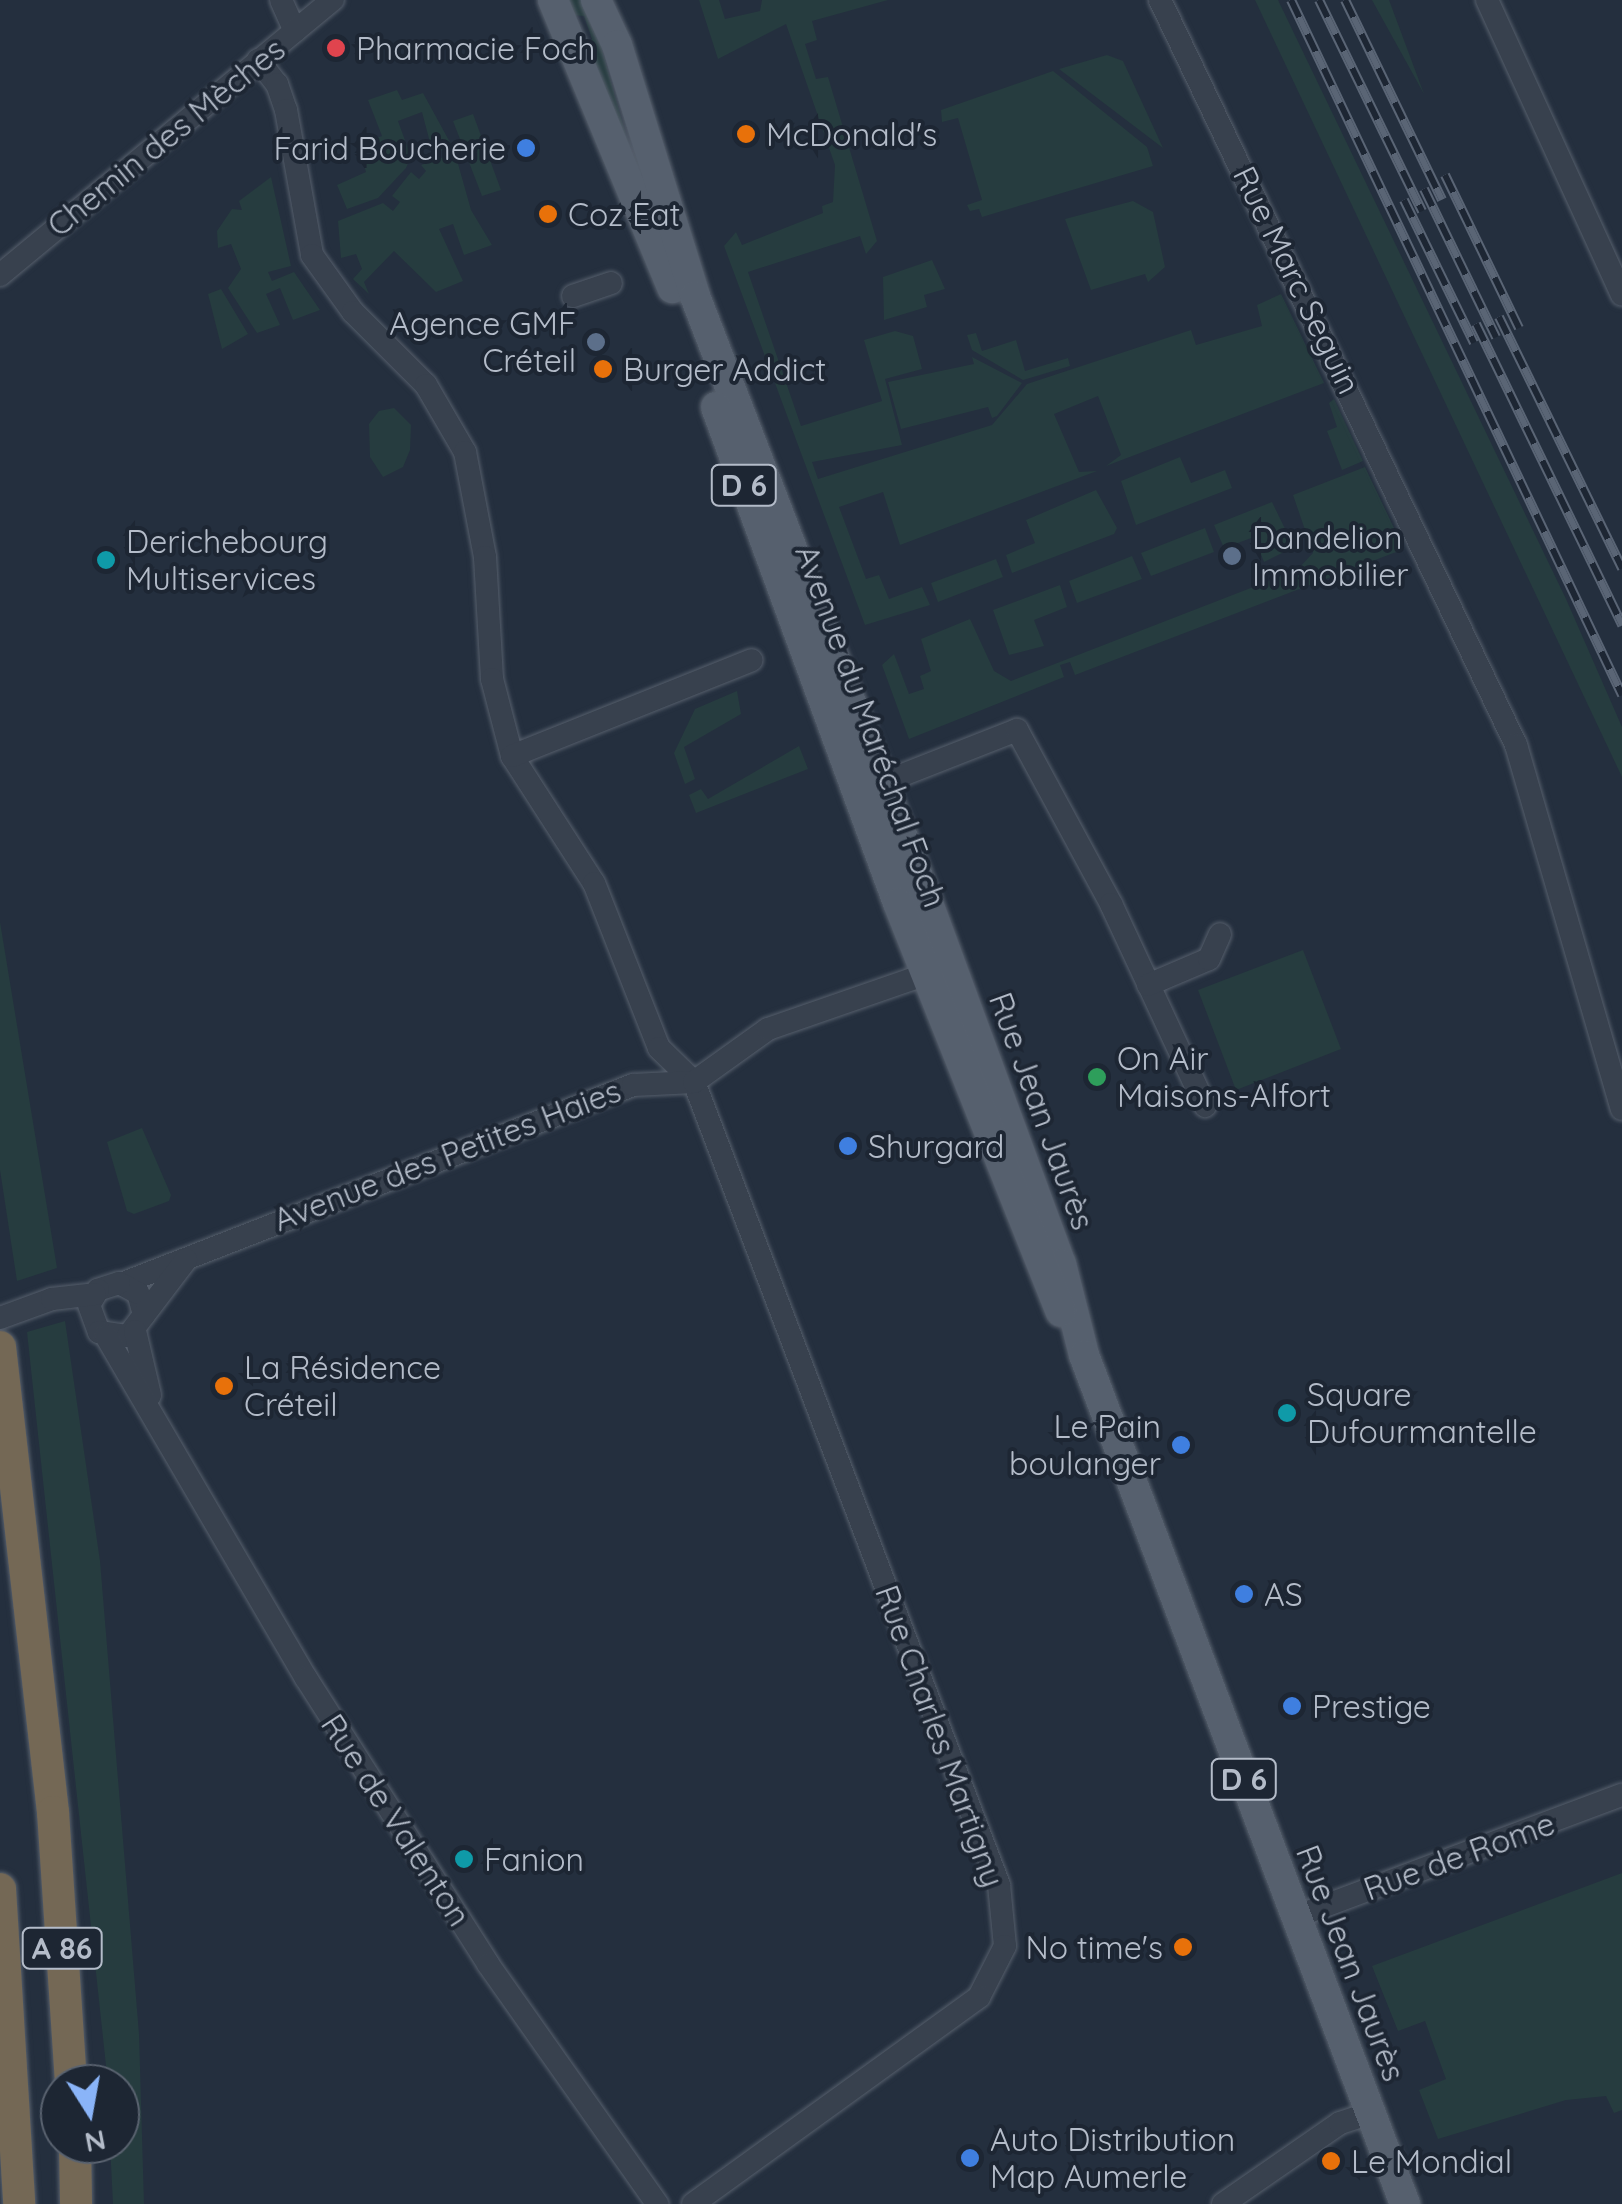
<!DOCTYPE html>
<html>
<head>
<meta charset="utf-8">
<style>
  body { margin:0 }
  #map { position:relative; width:1622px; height:2204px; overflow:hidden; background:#242f3e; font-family:Quicksand,sans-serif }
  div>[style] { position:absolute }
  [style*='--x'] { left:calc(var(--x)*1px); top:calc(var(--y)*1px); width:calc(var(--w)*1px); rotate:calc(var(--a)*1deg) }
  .green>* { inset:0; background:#263c3f }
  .roads { filter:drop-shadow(0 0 2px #565f6c) drop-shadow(0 0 2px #565f6c) }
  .minor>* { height:22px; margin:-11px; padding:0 11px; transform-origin:11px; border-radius:11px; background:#38414e }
  .major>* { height:30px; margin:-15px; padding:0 15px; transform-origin:15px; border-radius:15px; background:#56606e }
  .highway>* { height:32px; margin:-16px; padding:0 16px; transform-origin:16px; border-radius:16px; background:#746855 }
  .rail>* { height:10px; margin-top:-5px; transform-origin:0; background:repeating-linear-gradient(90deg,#1d2633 0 19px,#5a6575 0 38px); box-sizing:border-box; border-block:2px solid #5a6575 }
  .dots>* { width:28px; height:28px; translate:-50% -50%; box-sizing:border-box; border:5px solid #1d2633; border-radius:50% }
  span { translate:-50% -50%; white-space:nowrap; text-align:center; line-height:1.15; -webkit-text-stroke:8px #1d2633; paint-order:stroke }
  .shield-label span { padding:2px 8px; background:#1d2633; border:2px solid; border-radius:8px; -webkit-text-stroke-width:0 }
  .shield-label { font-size:30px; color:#b4bcc9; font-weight:700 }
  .poi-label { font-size:32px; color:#b4bcc9 }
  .left { translate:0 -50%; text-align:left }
  .right { translate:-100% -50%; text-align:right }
  .street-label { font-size:32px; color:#b4bcc9 }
  .north { position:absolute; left:40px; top:2064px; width:100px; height:100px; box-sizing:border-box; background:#1d2633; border:2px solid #59626f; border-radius:50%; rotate:169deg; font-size:28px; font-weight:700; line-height:40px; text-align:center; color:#b4bcc9 }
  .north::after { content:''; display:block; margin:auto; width:35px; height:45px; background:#8ab4f8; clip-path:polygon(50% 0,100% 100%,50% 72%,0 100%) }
</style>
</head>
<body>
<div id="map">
  <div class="green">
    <div style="clip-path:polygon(566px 0,588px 0,634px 163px,585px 47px,592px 39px,584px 16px,573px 15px)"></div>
    <div style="clip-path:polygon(699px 0,719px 0,725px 19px,760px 11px,762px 0,888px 0,812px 21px,817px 40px,805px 44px,816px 79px,828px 77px,877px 241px,866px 254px,860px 236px,748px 272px,801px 426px,882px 401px,864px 340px,895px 331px,913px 336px,922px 369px,885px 379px,902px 445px,812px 462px,818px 479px,992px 425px,1027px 384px,1191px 330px,1196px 345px,1262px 326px,1257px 305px,1281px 294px,1324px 383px,1106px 466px,1121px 455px,1098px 396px,1054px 414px,1079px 472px,1097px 471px,900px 545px,883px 492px,839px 507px,866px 579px,879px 575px,889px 599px,922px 587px,930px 605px,865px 625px,724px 246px,736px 232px,742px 245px,823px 213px,822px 206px,833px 202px,835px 165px,786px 24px,718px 59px)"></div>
    <div style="clip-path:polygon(1255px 0,1278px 0,1566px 599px,1622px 727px,1622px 777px)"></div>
    <div style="clip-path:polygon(1372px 0,1389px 0,1424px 94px)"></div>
    <div style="clip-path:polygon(1107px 55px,1123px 61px,1163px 148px,1059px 69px)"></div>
    <div style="clip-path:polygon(1053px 71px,1147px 147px,1153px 166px,982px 217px,979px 209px,970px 211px,967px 205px,982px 200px,958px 118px,942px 122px,941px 110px)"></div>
    <div style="clip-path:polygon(397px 90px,402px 100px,423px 93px,452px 146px,433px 154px,422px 112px,398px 121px,411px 157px,406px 168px,378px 198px,347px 209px,337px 185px,366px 172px,364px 165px,373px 161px,366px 142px,382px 136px,368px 100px)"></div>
    <div style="clip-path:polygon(473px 114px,501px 190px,482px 196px,453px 121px)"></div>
    <div style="clip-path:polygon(455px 153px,471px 210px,492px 245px,464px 255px,453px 224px,439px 229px,463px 281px,436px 292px,394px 251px,364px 282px,369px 294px,353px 279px,362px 269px,356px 254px,341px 258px,338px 221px,383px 203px,393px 211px,400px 202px,392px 196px,411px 172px,419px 179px,426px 171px,421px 165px)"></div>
    <div style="clip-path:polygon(271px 177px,291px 266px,268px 272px,272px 281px,294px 272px,320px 310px,293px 320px,280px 288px,266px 294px,280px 325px,257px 333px,228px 288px,241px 269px,231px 244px,218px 248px,217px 231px,232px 209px,242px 210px,239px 201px)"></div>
    <div style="clip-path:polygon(1133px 201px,1153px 212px,1165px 267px,1148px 282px,1145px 274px,1091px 290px,1065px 219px)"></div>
    <div style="clip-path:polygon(932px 260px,945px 289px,924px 295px,927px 307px,884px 320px,883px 277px)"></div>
    <div style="clip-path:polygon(221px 289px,248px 334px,222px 349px,208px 294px)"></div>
    <div style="clip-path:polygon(976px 333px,982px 351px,1016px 340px,1025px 371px,1068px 358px,1070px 366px,1023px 380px,972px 350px,967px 335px)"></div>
    <div style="clip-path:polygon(972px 357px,1022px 383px,997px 416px,992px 418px,988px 407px,901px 429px,888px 382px,974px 364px)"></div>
    <div style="clip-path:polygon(1334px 399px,1363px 461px,1342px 470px,1327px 431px,1337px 427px,1329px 403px)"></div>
    <div style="clip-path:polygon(394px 408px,411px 425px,410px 450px,403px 467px,383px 477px,370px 457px,369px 424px,379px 411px)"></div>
    <div style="clip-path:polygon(1180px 457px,1191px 483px,1225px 470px,1232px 488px,1136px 525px,1121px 481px)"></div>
    <div style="clip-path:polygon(1365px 467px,1404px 549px,1075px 675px,1070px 662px,1060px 665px,1064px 677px,909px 739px,882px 665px,894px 654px,909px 694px,924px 689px,920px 676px,931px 671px,921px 639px,970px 619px,994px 671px,1011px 681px,1297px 570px,1313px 553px,1293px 495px)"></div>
    <div style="clip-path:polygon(1096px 490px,1117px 528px,1114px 534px,1012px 573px,1006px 555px,1035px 543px,1026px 520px)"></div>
    <div style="clip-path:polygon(1272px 502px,1290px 539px,1288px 550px,1264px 562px,1254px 537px,1224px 548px,1214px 525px)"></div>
    <div style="clip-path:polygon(1205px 528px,1214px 552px,1151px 576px,1141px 553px)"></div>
    <div style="clip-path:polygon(1132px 556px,1142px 579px,1077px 603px,1069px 581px)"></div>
    <div style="clip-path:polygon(996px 559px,1003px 577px,938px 602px,931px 583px)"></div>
    <div style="clip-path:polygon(1060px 585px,1067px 607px,1034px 620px,1044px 646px,1009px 655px,993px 610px)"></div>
    <div style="clip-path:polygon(737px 691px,741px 714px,684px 747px,695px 779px,685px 784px,674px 753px,695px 709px)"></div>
    <div style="clip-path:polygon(799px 746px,808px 769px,696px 813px,689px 795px,701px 789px,708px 799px)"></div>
    <div style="clip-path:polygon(0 922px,57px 1268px,17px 1281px,0 1170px)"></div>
    <div style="clip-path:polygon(1303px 950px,1341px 1049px,1236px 1090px,1198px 990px)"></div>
    <div style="clip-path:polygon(142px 1128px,171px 1195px,169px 1201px,134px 1214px,127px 1211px,107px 1142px)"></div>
    <div style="clip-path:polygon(65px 1321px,100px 1561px,139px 2034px,144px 2204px,113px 2204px,110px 2144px,120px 2144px,120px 2084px,108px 2084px,27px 1332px)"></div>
    <div style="clip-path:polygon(1622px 1873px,1622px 2110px,1614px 2113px,1606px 2096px,1566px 2100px,1438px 2139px,1419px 2090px,1446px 2079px,1425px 2021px,1398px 2031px,1372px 1966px)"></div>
  </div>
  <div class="roads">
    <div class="minor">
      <div style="--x:281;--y:0;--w:34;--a:66"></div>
      <div style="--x:1160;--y:0;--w:826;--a:64.46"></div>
      <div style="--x:1516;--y:745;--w:379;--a:73.8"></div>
      <div style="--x:1487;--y:0;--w:324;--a:65.4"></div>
      <div style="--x:258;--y:60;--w:31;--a:52"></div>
      <div style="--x:277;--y:84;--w:28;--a:71"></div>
      <div style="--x:286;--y:110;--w:147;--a:79.8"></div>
      <div style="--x:312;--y:255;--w:70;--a:54.3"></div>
      <div style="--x:353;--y:312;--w:103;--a:45"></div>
      <div style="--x:426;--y:385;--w:78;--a:59.8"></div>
      <div style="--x:465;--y:452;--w:107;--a:79.2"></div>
      <div style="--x:485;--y:557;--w:122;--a:86.7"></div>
      <div style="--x:492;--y:679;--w:80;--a:75.4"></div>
      <div style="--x:512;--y:756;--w:151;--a:57.2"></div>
      <div style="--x:594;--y:883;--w:177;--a:68.5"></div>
      <div style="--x:659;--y:1048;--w:49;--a:44.2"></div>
      <div style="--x:694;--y:1082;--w:859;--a:69.2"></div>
      <div style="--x:999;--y:1885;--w:61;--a:84.4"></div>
      <div style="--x:1005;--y:1946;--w:57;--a:117"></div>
      <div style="--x:979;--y:1997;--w:353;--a:144.1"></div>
      <div style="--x:0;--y:275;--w:432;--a:-39.6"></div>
      <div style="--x:573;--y:296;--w:40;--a:-18.9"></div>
      <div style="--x:512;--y:756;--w:258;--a:-21.8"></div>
      <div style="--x:882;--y:783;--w:145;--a:-21.4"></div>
      <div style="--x:1017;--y:730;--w:198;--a:61.6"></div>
      <div style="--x:1111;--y:904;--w:223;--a:65"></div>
      <div style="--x:1148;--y:985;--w:66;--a:-23.1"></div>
      <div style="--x:1209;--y:959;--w:27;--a:-66"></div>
      <div style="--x:121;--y:1284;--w:549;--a:-21.24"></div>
      <div style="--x:633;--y:1085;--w:61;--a:-2.8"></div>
      <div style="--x:694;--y:1082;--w:91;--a:-35.6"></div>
      <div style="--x:768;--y:1029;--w:168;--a:-19.1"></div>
      <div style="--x:144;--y:1315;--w:23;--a:-105"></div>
      <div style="--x:138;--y:1293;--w:21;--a:-152"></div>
      <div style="--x:119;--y:1283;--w:22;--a:162"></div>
      <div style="--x:98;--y:1290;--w:17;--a:121"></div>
      <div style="--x:89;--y:1305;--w:29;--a:70"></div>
      <div style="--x:99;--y:1332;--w:29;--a:8"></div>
      <div style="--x:128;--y:1336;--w:96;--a:-52.7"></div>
      <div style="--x:0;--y:1318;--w:55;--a:-20.1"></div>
      <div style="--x:52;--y:1299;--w:43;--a:-6.6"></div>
      <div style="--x:135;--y:1331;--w:66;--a:76.8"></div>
      <div style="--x:106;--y:1336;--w:396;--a:59.7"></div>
      <div style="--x:306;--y:1678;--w:339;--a:57.5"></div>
      <div style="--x:488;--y:1964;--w:294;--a:54.8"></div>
      <div style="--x:1295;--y:1917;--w:349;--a:-20.5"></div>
      <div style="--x:1223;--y:2204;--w:142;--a:-34.7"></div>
      <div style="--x:1340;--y:2123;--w:33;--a:-18"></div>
    </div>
    <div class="major">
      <div style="--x:553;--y:0;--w:312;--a:67.5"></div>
      <div style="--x:596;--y:0;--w:50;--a:65"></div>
      <div style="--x:617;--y:45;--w:263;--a:72.7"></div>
      <div style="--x:695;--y:296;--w:642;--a:68.99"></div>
      <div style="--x:925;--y:895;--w:393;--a:69.8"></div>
      <div style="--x:1061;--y:1264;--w:94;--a:75.8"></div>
      <div style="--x:1084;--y:1355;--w:908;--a:69.29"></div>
      <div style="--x:716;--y:407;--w:528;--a:69.85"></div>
      <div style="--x:898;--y:903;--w:440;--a:68.3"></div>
    </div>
    <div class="highway">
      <div style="--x:0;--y:1347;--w:468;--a:83.5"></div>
      <div style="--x:53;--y:1812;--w:273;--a:86.2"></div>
      <div style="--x:0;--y:1889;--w:316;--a:86.5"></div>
      <div style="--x:75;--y:2144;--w:60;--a:89"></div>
    </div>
  </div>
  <div class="rail">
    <div style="--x:1291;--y:0;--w:770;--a:64.53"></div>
    <div style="--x:1319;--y:0;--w:235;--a:64"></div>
    <div style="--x:1345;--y:0;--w:222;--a:64.1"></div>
    <div style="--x:1445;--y:175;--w:170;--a:64.2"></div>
    <div style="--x:1424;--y:189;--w:165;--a:64.1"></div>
    <div style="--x:1404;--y:200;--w:159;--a:63.9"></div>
    <div style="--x:1499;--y:317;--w:280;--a:63.9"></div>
    <div style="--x:1476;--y:324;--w:335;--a:64.1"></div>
  </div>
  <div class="dots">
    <div style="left:336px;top:48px;background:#e0444e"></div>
    <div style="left:746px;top:134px;background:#e8710a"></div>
    <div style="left:526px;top:148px;background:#3f7fe0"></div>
    <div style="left:548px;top:214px;background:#e8710a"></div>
    <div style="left:596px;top:342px;background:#5c6f8a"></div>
    <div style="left:603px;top:369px;background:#e8710a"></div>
    <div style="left:1232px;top:556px;background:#5c6f8a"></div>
    <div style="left:106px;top:560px;background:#0f9aa8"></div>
    <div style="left:1097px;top:1077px;background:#2e9e5b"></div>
    <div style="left:848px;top:1146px;background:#3f7fe0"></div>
    <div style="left:224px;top:1386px;background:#e8710a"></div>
    <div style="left:1287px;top:1413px;background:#0f9aa8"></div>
    <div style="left:1181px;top:1445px;background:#3f7fe0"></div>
    <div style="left:1244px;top:1594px;background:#3f7fe0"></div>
    <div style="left:1292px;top:1706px;background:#3f7fe0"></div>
    <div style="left:464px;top:1859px;background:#0f9aa8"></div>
    <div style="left:1183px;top:1947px;background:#e8710a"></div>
    <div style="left:970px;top:2158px;background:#3f7fe0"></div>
    <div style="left:1331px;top:2161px;background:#e8710a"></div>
  </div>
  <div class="shield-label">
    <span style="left:744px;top:485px">D 6</span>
    <span style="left:1244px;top:1779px">D 6</span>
    <span style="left:62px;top:1948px">A 86</span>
  </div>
  <div class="poi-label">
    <span class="left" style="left:356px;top:48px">Pharmacie Foch</span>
    <span class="left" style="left:766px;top:134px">McDonald's</span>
    <span class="right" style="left:506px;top:148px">Farid Boucherie</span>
    <span class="left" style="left:568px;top:214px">Coz Eat</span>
    <span class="right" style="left:576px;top:342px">Agence GMF<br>Créteil</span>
    <span class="left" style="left:623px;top:369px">Burger Addict</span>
    <span class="left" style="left:1252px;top:556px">Dandelion<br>Immobilier</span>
    <span class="left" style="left:126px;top:560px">Derichebourg<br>Multiservices</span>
    <span class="left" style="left:1117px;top:1077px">On Air<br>Maisons-Alfort</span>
    <span class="left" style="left:868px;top:1146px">Shurgard</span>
    <span class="left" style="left:244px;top:1386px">La Résidence<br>Créteil</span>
    <span class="left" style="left:1307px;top:1413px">Square<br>Dufourmantelle</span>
    <span class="right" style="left:1161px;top:1445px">Le Pain<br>boulanger</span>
    <span class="left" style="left:1264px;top:1594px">AS</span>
    <span class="left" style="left:1312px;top:1706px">Prestige</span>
    <span class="left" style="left:484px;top:1859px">Fanion</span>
    <span class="right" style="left:1163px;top:1947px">No time's</span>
    <span class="left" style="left:990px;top:2158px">Auto Distribution<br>Map Aumerle</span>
    <span class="left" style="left:1351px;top:2161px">Le Mondial</span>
  </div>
  <div class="street-label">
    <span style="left:166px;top:137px;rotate:-39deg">Chemin des Mèches</span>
    <span style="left:1297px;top:280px;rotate:64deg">Rue Marc Seguin</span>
    <span style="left:871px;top:726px;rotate:70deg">Avenue du Maréchal Foch</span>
    <span style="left:1042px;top:1111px;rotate:70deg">Rue Jean Jaurès</span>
    <span style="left:447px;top:1155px;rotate:-21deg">Avenue des Petites Haies</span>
    <span style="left:940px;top:1736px;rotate:70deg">Rue Charles Martigny</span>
    <span style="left:396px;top:1820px;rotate:57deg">Rue de Valenton</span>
    <span style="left:1459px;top:1856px;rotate:-20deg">Rue de Rome</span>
    <span style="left:1351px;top:1963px;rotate:69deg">Rue Jean Jaurès</span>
  </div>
  <div class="north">N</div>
</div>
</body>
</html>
